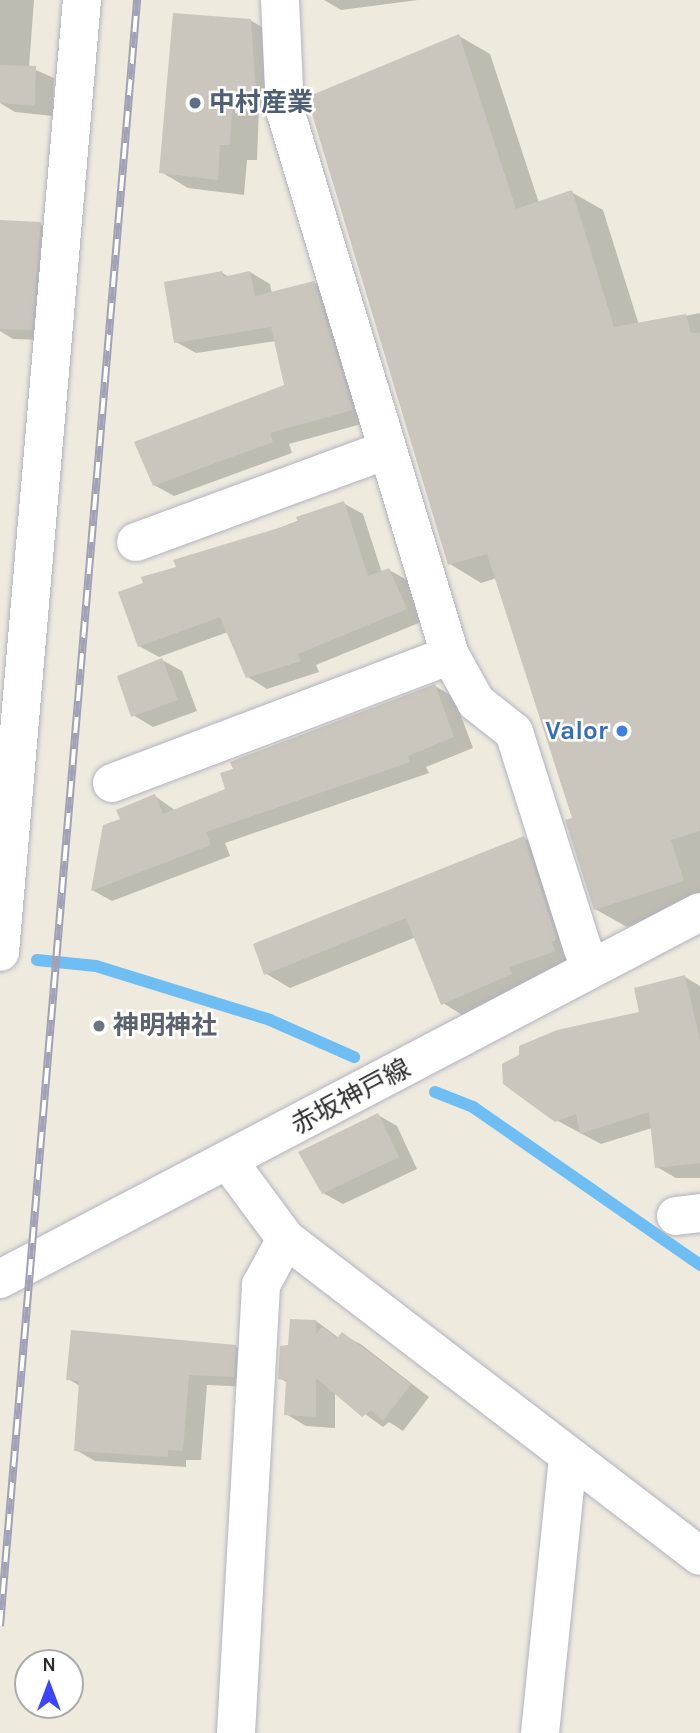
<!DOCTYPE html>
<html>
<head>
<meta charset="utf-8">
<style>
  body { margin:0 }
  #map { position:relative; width:700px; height:1733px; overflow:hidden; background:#eeeade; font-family:Karla,"Noto Sans JP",sans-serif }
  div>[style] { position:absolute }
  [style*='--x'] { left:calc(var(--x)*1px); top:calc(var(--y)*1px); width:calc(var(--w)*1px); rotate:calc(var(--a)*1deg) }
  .shadow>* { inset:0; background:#0003 }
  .stream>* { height:12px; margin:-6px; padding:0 6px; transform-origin:6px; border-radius:6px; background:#6fbef3 }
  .building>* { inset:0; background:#cac6be }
  .roads { filter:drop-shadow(0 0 2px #b2b2c0) drop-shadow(0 0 2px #b2b2c0) }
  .street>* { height:38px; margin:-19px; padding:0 19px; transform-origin:19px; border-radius:19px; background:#fff }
  .secondary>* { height:38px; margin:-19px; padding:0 19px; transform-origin:19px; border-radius:19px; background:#fff }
  .rail>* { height:8px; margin-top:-4px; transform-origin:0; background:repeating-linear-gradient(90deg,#fff 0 16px,#a1a1b7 0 32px); box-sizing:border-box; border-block:2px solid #a1a1b7 }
  .dots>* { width:19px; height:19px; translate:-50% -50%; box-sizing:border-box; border:4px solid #fff; border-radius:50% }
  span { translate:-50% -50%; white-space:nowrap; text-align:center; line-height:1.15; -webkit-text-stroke:5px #fff; paint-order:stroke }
  .service-label { font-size:26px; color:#4e5e75; font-weight:700 }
  .left { translate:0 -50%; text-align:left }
  .shop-label { font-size:26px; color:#366cbe; font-weight:700 }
  .right { translate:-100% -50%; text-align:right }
  .worship-label { font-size:26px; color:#5b616d; font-weight:700 }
  .street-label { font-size:26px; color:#2c2c2c }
  .north { position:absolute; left:14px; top:1649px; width:70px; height:70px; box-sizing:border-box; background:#fff; border:2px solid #ababab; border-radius:50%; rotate:0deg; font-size:19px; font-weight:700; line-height:28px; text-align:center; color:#2c2c2c }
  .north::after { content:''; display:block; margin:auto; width:24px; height:32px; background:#3b45ff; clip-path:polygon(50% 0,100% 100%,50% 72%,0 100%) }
</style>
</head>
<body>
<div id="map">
  <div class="shadow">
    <div style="clip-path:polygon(0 0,34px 0,29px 67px,54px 78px,53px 116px,15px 112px,0 103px)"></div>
    <div style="clip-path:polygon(324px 0,418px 0,341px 10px)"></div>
    <div style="clip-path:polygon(250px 20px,277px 36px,282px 109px,259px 108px,257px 160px,247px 160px,244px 195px,188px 188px,161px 172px)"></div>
    <div style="clip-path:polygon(459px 36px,490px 54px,539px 203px,571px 192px,603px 210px,639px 325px,700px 313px,700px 903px,627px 927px,595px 909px,574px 819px,497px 578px,481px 583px,450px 564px)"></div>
    <div style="clip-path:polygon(40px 224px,60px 235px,51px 340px,13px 339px,0 331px,0 234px)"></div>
    <div style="clip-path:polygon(221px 272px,229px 277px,250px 272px,270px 284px,272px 294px,314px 283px,333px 294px,372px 421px,289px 444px,292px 453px,174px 496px,154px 485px,286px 386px,276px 341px,196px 353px,176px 342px)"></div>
    <div style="clip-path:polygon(343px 503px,363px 514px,382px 573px,389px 570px,409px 581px,426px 620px,316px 665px,319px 672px,267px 689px,248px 677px,228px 632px,159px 657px,139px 646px,178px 568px)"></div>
    <div style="clip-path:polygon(162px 660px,182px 671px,197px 711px,153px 727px,133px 715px)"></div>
    <div style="clip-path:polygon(435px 686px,454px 697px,473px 748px,426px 767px,429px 773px,225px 843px,230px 856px,112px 901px,92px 890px,122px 820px,155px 796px,176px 811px,228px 790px)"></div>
    <div style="clip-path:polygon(524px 838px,548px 852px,581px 954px,467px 1018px,443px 1003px,416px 937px,290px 988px,265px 973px)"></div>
    <div style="clip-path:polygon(685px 977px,700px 986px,700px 1178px,676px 1178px,657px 1167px,652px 1128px,601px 1144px,556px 1120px,641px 1013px)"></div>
    <div style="clip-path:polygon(378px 1115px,397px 1126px,417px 1169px,343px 1204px,323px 1193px)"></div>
    <div style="clip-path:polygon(316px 1321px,339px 1338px,342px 1334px,362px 1345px,429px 1397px,403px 1431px,389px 1422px,383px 1427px,335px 1392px,335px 1428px,306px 1426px,286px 1414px,288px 1383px,279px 1378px,290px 1347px)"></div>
    <div style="clip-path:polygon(235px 1346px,254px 1357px,252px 1387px,207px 1385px,201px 1460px,186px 1460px,186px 1467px,95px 1461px,76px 1450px,80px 1386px,68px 1379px)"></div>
  </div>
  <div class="stream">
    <div style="--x:37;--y:960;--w:59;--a:5.8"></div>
    <div style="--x:96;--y:966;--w:182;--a:17.2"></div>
    <div style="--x:270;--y:1020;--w:92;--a:23.8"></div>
    <div style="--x:435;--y:1092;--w:41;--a:21.5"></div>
    <div style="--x:473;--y:1107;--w:277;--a:34.8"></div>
  </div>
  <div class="building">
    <div style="clip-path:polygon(173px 13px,251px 19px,256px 95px,233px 93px,230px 145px,220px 145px,218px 180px,159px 173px)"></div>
    <div style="clip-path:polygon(459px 34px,516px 209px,572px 190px,614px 327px,686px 314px,691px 333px,700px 333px,700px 831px,671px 840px,684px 881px,594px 910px,565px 820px,572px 818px,487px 554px,448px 565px,307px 97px)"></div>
    <div style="clip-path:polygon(0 65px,36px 66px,35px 106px,0 103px)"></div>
    <div style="clip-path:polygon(0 220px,41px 222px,32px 330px,0 329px)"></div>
    <div style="clip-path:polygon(222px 271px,223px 277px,250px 271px,255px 296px,314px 281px,353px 410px,270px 433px,273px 442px,153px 486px,134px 442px,284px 385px,271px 327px,174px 343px,164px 282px)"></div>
    <div style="clip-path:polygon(344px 501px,368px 576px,389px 568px,407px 609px,298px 654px,301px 661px,246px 678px,220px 617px,138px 647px,118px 592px,143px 583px,141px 577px,176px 567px,173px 560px,298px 522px,296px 517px)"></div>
    <div style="clip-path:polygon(162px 658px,178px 700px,131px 717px,117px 676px)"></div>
    <div style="clip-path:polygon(435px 684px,454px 737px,408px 756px,410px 762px,206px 832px,211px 845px,91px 891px,103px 825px,120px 819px,116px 810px,155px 794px,163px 814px,225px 789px,220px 773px,233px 769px,230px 762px)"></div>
    <div style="clip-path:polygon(524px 836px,557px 940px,551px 942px,556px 951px,509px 967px,512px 974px,441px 1005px,406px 918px,264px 975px,253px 944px)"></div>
    <div style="clip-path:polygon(685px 975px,700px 1041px,700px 1163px,655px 1168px,649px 1112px,580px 1134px,576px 1114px,555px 1122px,503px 1084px,502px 1064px,519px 1055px,519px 1046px,557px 1030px,639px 1012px,634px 988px)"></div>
    <div style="clip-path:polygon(378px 1113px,399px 1157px,322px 1194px,298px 1152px)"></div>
    <div style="clip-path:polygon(290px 1319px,316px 1320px,316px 1334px,322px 1327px,337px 1338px,342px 1332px,411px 1384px,383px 1421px,371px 1410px,362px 1417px,316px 1378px,316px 1417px,284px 1415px,286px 1380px,278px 1379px,280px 1346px,288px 1345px)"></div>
    <div style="clip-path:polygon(71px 1330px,236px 1345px,234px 1377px,189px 1375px,183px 1451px,168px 1450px,168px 1457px,74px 1451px,79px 1381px,66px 1380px)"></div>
  </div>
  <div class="roads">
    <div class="street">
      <div style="--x:280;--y:0;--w:110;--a:87.4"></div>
      <div style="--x:285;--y:110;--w:569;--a:73.16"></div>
      <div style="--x:450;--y:655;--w:54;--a:61"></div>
      <div style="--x:476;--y:702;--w:48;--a:38.3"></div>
      <div style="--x:514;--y:732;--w:228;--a:72.4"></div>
      <div style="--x:583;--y:949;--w:21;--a:62"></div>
      <div style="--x:136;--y:542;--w:266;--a:-20.2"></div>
      <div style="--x:112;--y:783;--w:361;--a:-20.7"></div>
      <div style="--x:0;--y:952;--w:956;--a:-85.08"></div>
      <div style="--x:229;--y:1162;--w:96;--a:53.5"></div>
      <div style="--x:286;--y:1239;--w:521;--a:37.44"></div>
      <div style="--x:676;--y:1216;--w:24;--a:-7"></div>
      <div style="--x:236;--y:1733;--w:449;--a:-86.8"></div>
      <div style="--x:261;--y:1285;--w:52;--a:-61.5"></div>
      <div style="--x:540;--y:1733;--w:276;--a:-84.2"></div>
    </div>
    <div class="secondary">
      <div style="--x:0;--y:1279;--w:790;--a:-27.67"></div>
    </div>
  </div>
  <div class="rail">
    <div style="--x:0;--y:1626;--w:1632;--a:-85.18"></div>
  </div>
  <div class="dots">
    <div style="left:195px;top:103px;background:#5c6f8a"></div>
    <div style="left:622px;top:731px;background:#3f7fe0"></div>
    <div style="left:99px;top:1026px;background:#6b7280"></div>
  </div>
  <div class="service-label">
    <span class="left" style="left:209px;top:103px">中村産業</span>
  </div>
  <div class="shop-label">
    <span class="right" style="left:608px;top:731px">Valor</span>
  </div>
  <div class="worship-label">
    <span class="left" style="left:113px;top:1026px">神明神社</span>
  </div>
  <div class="street-label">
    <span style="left:351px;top:1097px;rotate:-28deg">赤坂神戸線</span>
  </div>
  <div class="north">N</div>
</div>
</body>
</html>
